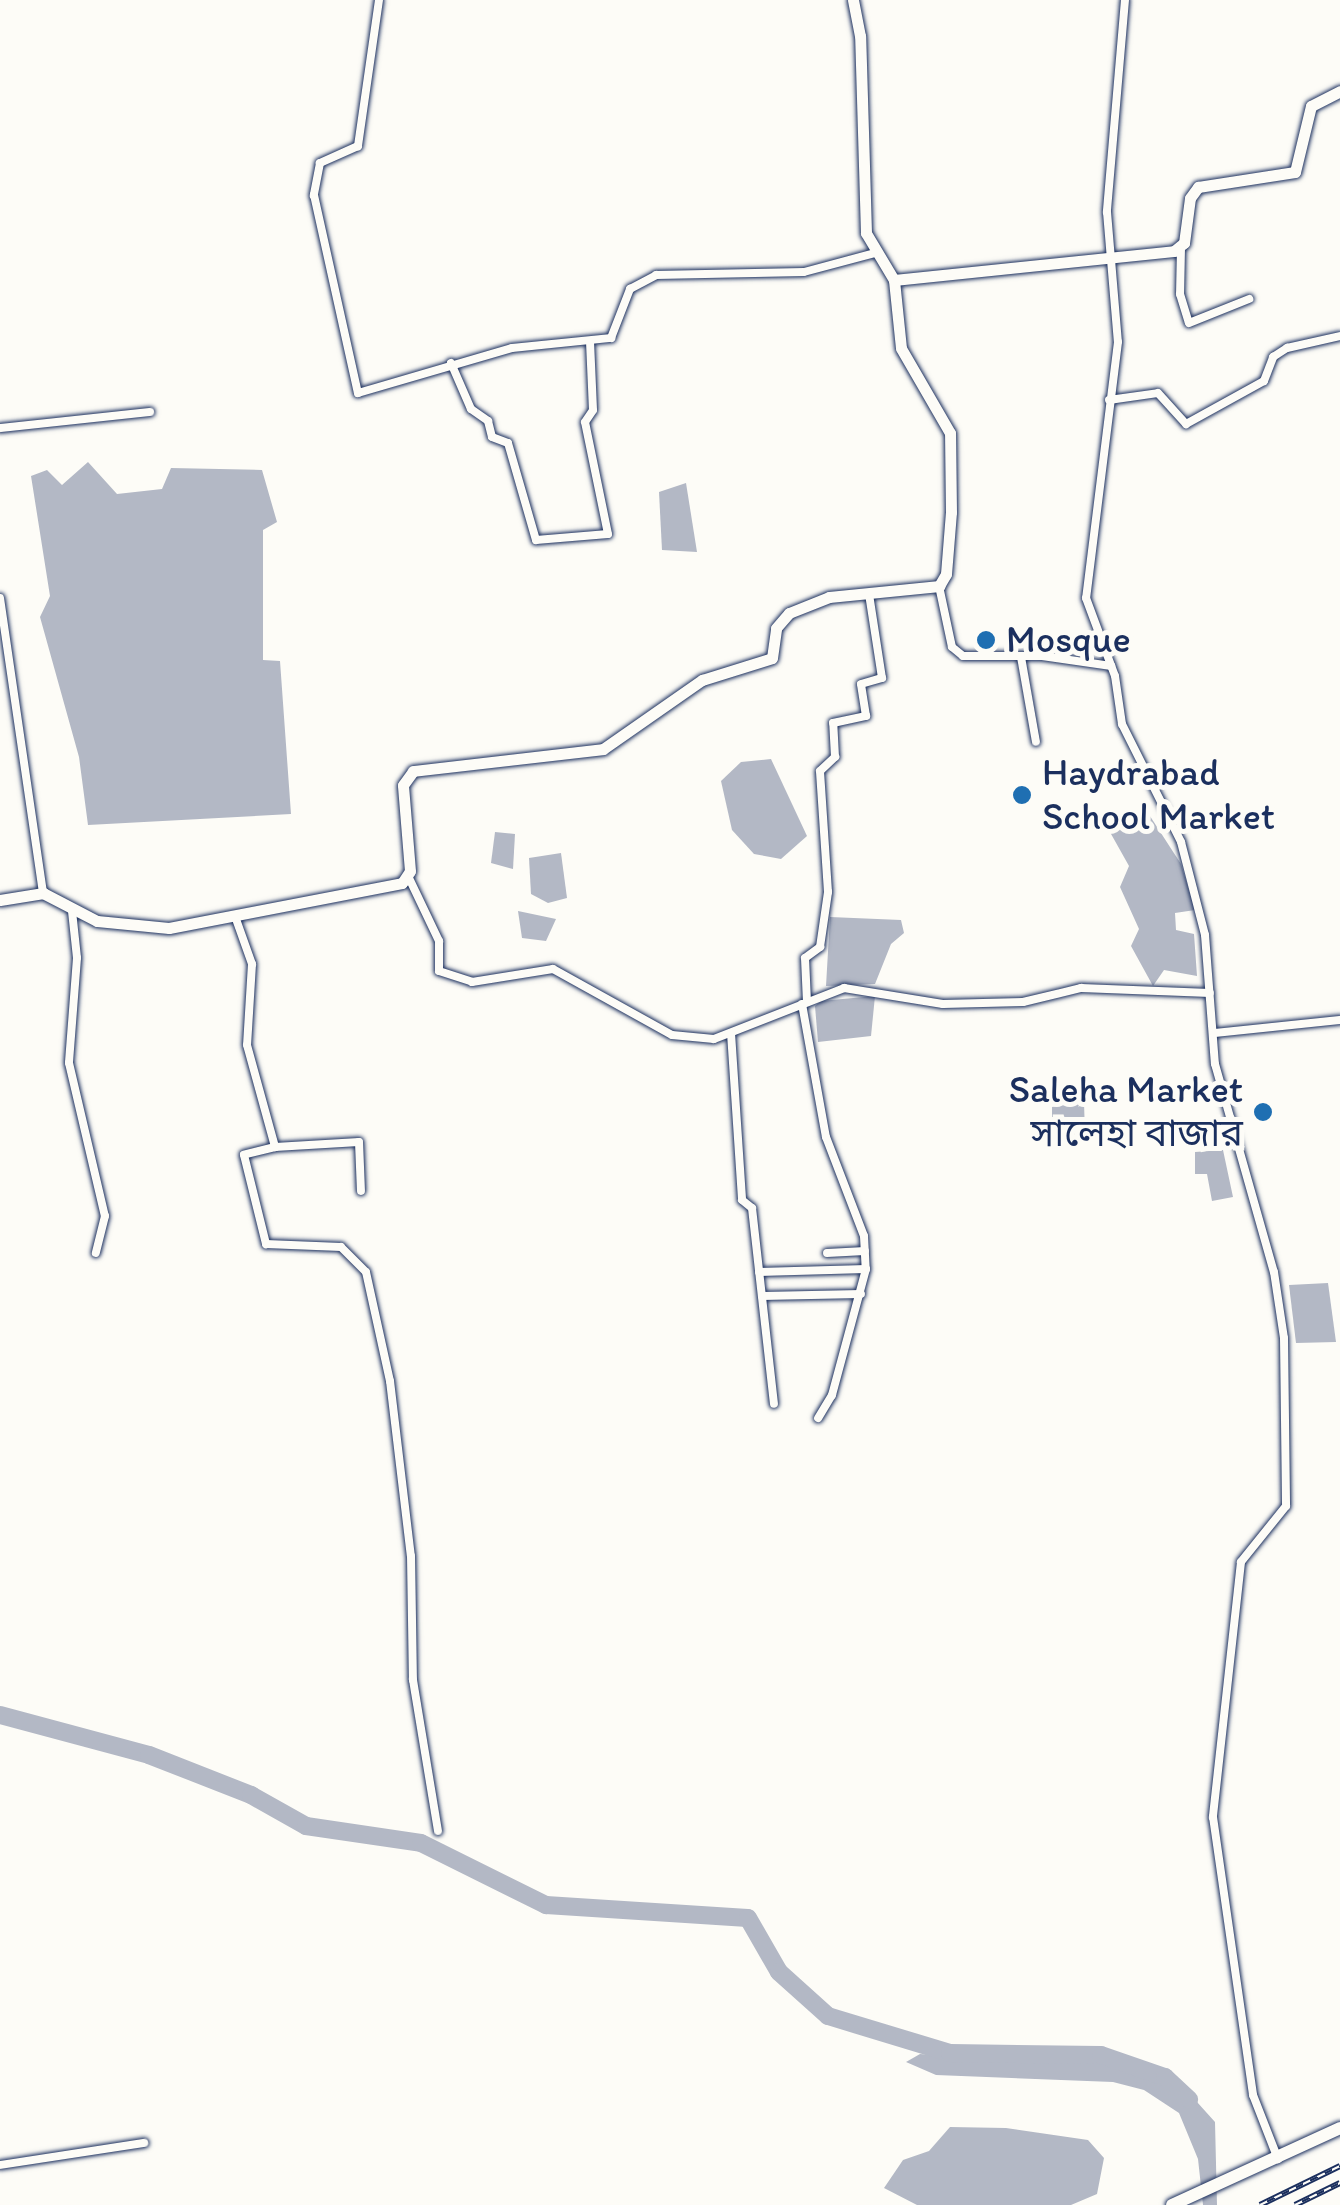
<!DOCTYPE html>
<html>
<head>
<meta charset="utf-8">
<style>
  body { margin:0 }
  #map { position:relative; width:1340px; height:2205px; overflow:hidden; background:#fdfcf7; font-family:Itim,"Noto Sans Bengali",sans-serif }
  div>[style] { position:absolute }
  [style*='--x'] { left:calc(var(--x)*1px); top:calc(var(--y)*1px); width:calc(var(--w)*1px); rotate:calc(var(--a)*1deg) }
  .water>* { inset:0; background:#b3b8c5 }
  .river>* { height:18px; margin:-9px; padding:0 9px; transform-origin:9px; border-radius:9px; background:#b3b8c5 }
  .roads { filter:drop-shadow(0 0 2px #1b2f5e) drop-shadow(0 0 2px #1b2f5e) }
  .street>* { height:8px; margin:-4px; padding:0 4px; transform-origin:4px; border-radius:4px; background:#fdfcf7 }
  .secondary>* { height:11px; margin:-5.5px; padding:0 5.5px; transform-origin:5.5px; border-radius:5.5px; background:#fdfcf7 }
  .primary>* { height:12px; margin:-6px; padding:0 6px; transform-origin:6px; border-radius:6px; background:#fdfcf7 }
  .rail>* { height:6px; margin-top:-3px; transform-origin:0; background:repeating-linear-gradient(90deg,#fdfcf7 0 8px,#1b2f5e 0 16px); box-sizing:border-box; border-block:2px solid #1b2f5e }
  .dots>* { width:28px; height:28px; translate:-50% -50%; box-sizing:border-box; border:5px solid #fdfcf7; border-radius:50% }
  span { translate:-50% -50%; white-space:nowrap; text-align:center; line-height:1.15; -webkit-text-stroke:10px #fdfcf7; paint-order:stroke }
  .poi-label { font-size:38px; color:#1b2f5e }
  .left { translate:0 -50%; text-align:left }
  .right { translate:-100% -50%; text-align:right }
</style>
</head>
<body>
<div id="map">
  <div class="water">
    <div style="clip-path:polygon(88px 462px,117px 494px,162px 489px,171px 468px,262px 470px,277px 522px,263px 530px,263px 660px,280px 661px,291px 814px,88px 825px,79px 757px,40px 617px,50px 596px,31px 476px,47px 470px,62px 485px)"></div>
    <div style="clip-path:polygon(686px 483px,697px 552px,662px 550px,659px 492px)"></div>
    <div style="clip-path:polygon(771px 759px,807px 836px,781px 859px,754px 854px,732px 830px,721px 781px,741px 762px)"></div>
    <div style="clip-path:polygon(1148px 813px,1181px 864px,1195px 910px,1175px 913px,1176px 930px,1194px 934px,1197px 976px,1164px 970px,1153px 986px,1131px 946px,1139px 929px,1120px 887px,1129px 866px,1106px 825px)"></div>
    <div style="clip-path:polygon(495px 832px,515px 834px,513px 869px,491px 863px)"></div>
    <div style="clip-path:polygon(561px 853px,567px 898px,548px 903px,531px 894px,529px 858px)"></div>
    <div style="clip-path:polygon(518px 911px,556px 919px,546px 941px,522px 938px)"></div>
    <div style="clip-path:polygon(830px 917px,901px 920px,904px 933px,891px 944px,875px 984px,826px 986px)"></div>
    <div style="clip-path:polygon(875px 996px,871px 1036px,818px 1042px,815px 1006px,821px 1001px)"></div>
    <div style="clip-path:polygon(1084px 1102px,1085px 1135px,1052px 1139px,1052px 1107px)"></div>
    <div style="clip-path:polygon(1223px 1150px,1233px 1197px,1212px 1201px,1207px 1174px,1195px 1174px,1195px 1152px)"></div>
    <div style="clip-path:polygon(1328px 1283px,1336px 1342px,1296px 1343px,1289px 1285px)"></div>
    <div style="clip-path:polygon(920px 2054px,1030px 2063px,1075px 2056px,1143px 2065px,1188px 2092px,1215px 2122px,1217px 2205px,1203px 2205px,1198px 2159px,1179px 2113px,1144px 2090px,1113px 2082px,936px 2075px,906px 2062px)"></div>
    <div style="clip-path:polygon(950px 2127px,1006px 2128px,1088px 2140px,1104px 2158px,1097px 2194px,1071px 2205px,917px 2205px,884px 2188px,903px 2160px,929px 2151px)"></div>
  </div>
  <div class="river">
    <div style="--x:0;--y:1715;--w:154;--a:15"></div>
    <div style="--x:149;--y:1755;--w:110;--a:21.4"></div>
    <div style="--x:251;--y:1795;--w:63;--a:29.4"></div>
    <div style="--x:306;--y:1826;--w:116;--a:8.4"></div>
    <div style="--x:421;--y:1843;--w:140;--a:26.4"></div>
    <div style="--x:546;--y:1905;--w:202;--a:3.7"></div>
    <div style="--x:748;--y:1918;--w:62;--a:60.1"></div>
    <div style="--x:779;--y:1972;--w:66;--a:41.9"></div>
    <div style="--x:828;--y:2016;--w:127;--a:16.9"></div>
    <div style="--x:950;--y:2053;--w:151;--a:0.8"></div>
    <div style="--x:1101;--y:2055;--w:68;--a:19"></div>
    <div style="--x:1165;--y:2077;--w:33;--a:43"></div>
  </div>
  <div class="roads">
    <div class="street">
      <div style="--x:379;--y:0;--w:148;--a:98.2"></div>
      <div style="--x:358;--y:146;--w:42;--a:155.9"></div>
      <div style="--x:320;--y:163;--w:33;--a:101"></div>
      <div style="--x:314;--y:195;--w:203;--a:77.5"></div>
      <div style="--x:358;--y:393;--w:160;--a:-16.3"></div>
      <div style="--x:512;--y:348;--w:100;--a:-5.8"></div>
      <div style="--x:611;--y:338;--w:53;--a:-68.8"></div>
      <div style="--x:630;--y:289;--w:30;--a:-28"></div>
      <div style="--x:656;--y:275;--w:148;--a:-1.2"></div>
      <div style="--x:804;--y:272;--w:73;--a:-15"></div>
      <div style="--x:1125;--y:0;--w:213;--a:94.9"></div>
      <div style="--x:1107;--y:212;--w:130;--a:85.2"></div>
      <div style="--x:1118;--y:342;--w:258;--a:97.1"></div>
      <div style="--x:1086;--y:598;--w:83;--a:69.6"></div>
      <div style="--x:1115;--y:676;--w:49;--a:81.7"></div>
      <div style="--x:1122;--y:724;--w:132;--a:63.4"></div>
      <div style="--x:1181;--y:842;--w:96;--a:75.5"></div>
      <div style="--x:1205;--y:935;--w:129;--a:85.6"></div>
      <div style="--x:1215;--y:1064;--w:216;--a:74.2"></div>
      <div style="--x:1274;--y:1272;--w:67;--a:81.4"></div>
      <div style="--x:1284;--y:1338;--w:168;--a:89.3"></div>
      <div style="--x:1286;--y:1506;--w:72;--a:128.8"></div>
      <div style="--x:1241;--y:1562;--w:257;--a:96.3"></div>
      <div style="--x:1213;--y:1817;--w:281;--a:81.8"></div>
      <div style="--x:1253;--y:2095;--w:69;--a:68.7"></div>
      <div style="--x:1181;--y:248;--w:46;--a:91.2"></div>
      <div style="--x:1180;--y:294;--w:30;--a:73"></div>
      <div style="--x:1189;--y:323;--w:65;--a:-21.8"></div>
      <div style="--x:451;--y:363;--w:50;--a:66.5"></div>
      <div style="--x:471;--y:409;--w:21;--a:35"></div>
      <div style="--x:488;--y:421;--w:16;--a:76"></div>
      <div style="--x:492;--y:437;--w:17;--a:21"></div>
      <div style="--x:508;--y:443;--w:101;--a:73.9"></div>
      <div style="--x:536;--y:540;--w:72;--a:-4.8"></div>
      <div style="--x:608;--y:534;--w:114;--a:-101.6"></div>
      <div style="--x:585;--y:422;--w:14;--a:-56"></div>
      <div style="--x:593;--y:410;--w:68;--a:-92.5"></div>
      <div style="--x:1109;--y:400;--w:49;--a:-8.1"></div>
      <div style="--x:1158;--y:393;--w:42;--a:47.9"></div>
      <div style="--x:1186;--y:424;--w:89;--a:-28.9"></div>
      <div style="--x:1264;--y:381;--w:26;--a:-69"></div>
      <div style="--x:1273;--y:357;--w:17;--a:-33"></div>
      <div style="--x:1287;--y:348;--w:54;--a:-12.8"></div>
      <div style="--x:0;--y:428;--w:151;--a:-6.1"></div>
      <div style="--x:939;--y:586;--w:62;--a:78"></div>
      <div style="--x:952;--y:647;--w:14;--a:39"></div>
      <div style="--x:963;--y:656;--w:79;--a:0"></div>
      <div style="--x:1042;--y:656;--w:70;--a:8.2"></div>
      <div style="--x:0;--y:598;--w:298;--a:81.7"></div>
      <div style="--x:1021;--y:657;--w:86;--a:80"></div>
      <div style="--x:409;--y:878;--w:70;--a:64.5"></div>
      <div style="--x:439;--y:941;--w:30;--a:90"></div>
      <div style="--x:439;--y:971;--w:35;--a:18"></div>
      <div style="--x:472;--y:982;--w:82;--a:-9.1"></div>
      <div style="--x:553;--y:969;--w:136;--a:29"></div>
      <div style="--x:672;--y:1035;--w:42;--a:5.4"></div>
      <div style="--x:714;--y:1039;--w:140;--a:-21.4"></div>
      <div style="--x:844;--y:988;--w:100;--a:9.2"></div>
      <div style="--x:943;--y:1004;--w:80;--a:-1.4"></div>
      <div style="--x:1023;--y:1002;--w:60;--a:-13.6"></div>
      <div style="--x:1081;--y:988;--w:129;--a:2.2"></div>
      <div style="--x:72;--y:911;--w:47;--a:83.9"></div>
      <div style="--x:77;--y:958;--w:105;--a:94.4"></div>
      <div style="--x:69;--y:1063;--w:157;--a:76.8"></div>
      <div style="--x:105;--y:1216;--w:38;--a:104"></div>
      <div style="--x:236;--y:919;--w:48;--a:70.4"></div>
      <div style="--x:252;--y:964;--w:81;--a:93.5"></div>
      <div style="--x:247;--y:1045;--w:106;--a:74.6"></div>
      <div style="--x:275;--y:1147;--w:32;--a:166"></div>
      <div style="--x:244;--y:1155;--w:92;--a:76.1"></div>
      <div style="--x:266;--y:1244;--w:75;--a:2.3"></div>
      <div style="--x:341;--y:1247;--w:35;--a:45"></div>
      <div style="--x:366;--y:1272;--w:112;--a:77.6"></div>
      <div style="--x:390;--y:1381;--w:176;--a:83.2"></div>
      <div style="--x:411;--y:1556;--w:124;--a:89.1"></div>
      <div style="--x:413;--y:1680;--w:153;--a:80.6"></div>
      <div style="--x:807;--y:1002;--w:44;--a:-92.6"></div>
      <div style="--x:805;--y:958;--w:19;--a:-36"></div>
      <div style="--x:820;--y:947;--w:56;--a:-81.7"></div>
      <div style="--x:828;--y:892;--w:121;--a:-93.8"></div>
      <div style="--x:820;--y:771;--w:21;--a:-43"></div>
      <div style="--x:835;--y:757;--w:34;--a:-93"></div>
      <div style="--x:833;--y:723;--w:34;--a:-12"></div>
      <div style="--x:866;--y:716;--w:32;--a:-99"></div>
      <div style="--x:861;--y:684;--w:22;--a:-16"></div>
      <div style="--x:882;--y:678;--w:85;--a:-98.8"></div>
      <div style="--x:802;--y:1004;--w:135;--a:79.8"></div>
      <div style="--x:826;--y:1137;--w:106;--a:69"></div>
      <div style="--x:864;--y:1236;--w:33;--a:87"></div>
      <div style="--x:866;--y:1269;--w:131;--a:105.1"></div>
      <div style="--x:832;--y:1395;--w:27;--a:121"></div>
      <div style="--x:731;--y:1033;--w:167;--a:86.2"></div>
      <div style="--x:742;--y:1200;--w:13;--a:39"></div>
      <div style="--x:752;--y:1208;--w:197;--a:83.6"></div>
      <div style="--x:1214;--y:1033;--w:127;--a:-5.9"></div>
      <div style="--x:275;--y:1147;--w:84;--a:-3.4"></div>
      <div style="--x:359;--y:1142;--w:49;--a:87.7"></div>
      <div style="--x:827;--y:1253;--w:38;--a:-3"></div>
      <div style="--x:759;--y:1272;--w:107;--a:-1.6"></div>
      <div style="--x:762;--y:1296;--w:99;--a:-1.2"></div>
      <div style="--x:0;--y:2165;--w:146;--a:-8.7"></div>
    </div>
    <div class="secondary">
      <div style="--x:894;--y:280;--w:281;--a:-5.9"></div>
      <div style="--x:1174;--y:251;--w:13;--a:-39"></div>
      <div style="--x:1184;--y:243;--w:45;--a:-82.4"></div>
      <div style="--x:1190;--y:198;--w:14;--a:-54"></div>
      <div style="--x:1198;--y:187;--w:98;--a:-8.8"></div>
      <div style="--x:1295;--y:172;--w:68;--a:-76.4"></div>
      <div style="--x:1311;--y:106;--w:33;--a:-27"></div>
      <div style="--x:0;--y:900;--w:44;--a:-9.2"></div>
      <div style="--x:43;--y:893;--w:61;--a:27.4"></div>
      <div style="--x:97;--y:921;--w:72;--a:5.6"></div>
      <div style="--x:169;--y:928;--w:237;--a:-10.9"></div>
      <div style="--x:402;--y:883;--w:14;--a:-56"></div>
      <div style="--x:410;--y:871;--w:86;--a:-94.7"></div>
      <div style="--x:403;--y:785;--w:17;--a:-54"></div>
      <div style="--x:413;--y:771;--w:191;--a:-6.6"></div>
      <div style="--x:603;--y:749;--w:121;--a:-34.9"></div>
      <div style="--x:702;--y:680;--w:73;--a:-17.4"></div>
      <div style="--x:772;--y:658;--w:30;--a:-82"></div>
      <div style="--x:776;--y:628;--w:20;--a:-49"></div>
      <div style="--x:789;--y:613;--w:43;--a:-21.8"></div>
      <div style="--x:829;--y:597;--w:111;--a:-5.7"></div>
      <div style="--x:939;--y:586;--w:14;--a:-60"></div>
      <div style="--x:946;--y:574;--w:62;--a:-85.4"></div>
      <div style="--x:951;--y:512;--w:79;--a:-90.7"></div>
      <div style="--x:950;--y:433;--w:98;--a:-120"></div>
      <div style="--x:901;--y:348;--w:68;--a:-95.9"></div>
      <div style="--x:894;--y:280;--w:55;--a:-120.8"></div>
      <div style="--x:866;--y:233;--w:197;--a:-91.7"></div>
      <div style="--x:860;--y:36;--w:37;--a:-101"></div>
    </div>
    <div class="primary">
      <div style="--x:1172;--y:2205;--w:185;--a:-24.6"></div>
    </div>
  </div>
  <div class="rail">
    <div style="--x:1260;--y:2205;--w:89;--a:-26"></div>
    <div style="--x:1295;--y:2205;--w:50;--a:-26.1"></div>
  </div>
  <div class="dots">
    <div style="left:986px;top:640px;background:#1f6fb2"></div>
    <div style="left:1022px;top:795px;background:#1f6fb2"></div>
    <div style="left:1263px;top:1112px;background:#1f6fb2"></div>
  </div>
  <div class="poi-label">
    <span class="left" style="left:1006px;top:640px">Mosque</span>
    <span class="left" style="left:1042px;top:795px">Haydrabad<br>School Market</span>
    <span class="right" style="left:1243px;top:1112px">Saleha Market<br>সালেহা বাজার</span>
  </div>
</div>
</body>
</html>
